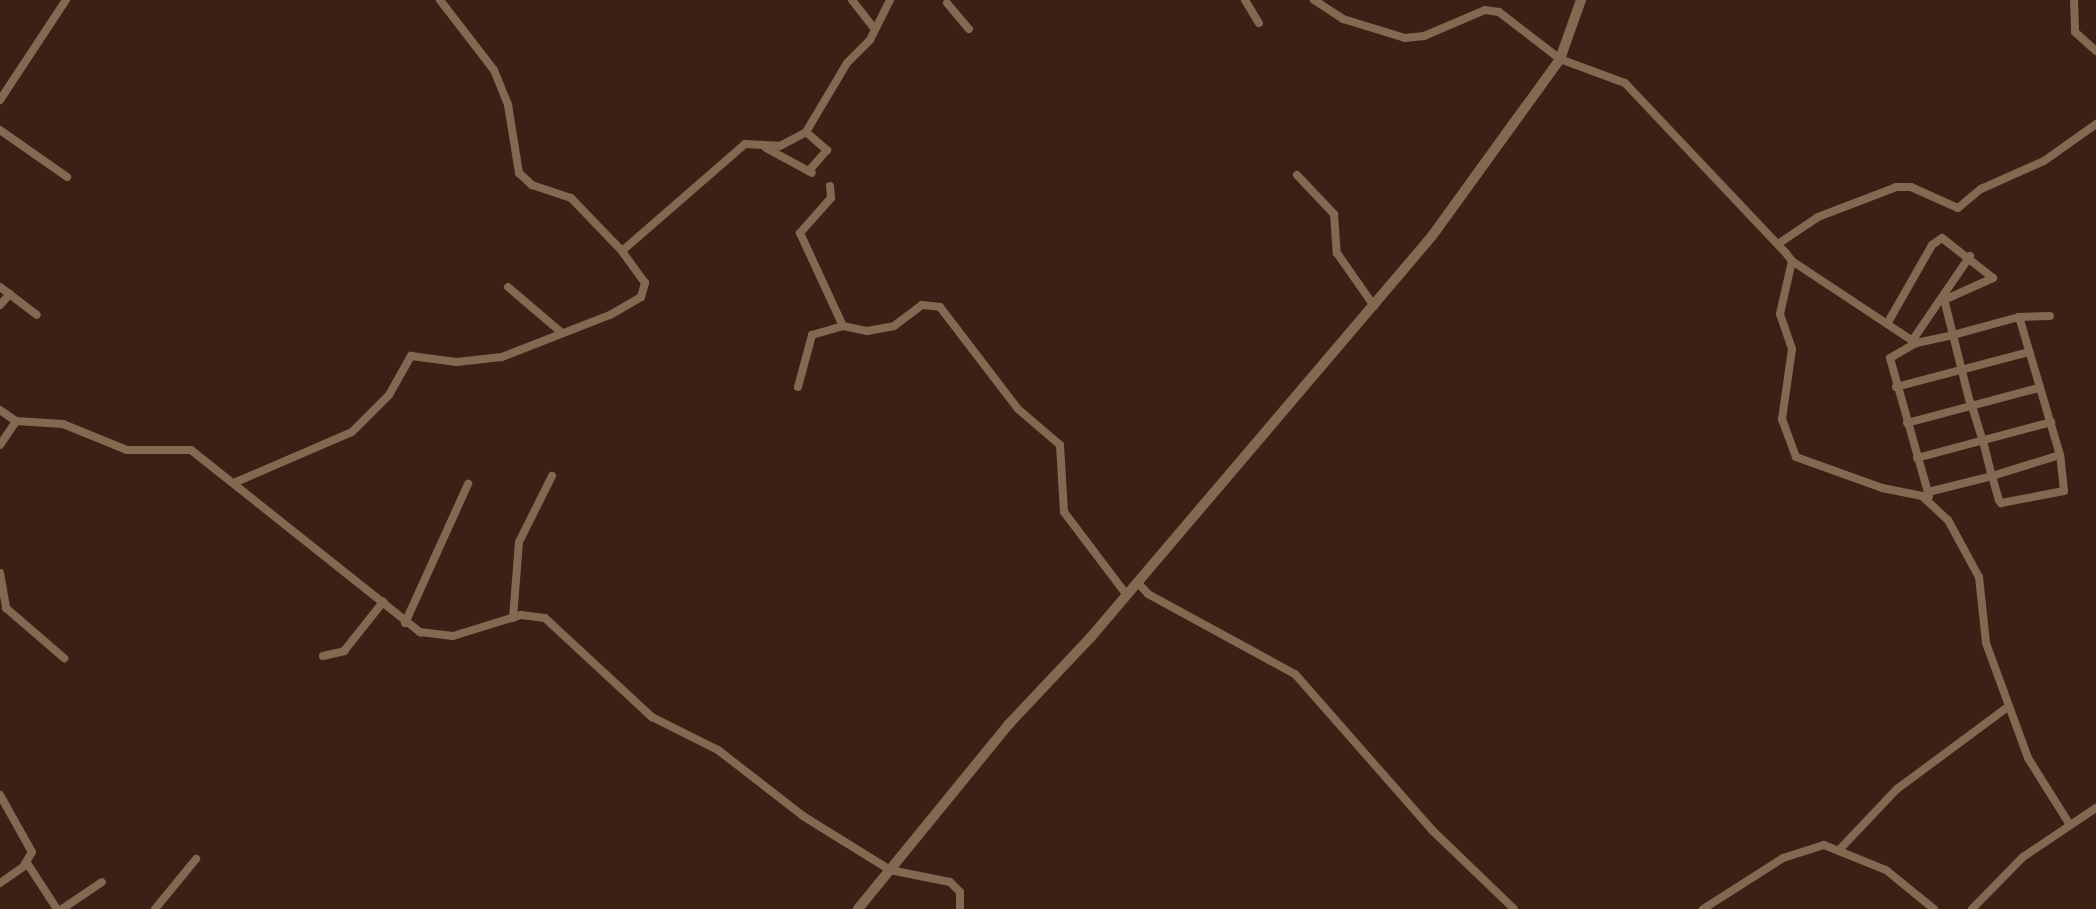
<!DOCTYPE html>
<html>
<head>
<meta charset="utf-8">
<style>
  body { margin:0 }
  #map { position:relative; width:2096px; height:909px; overflow:hidden; background:#3c2015; font-family:"Archivo Narrow",sans-serif }
  div>[style] { position:absolute }
  [style*='--x'] { left:calc(var(--x)*1px); top:calc(var(--y)*1px); width:calc(var(--w)*1px); rotate:calc(var(--a)*1deg) }
  .minor>* { height:8px; margin:-4px; padding:0 4px; transform-origin:4px; border-radius:4px; background:#826951 }
  .tertiary>* { height:10px; margin:-5px; padding:0 5px; transform-origin:5px; border-radius:5px; background:#826951 }
  span { translate:-50% -50%; white-space:nowrap; text-align:center; line-height:1.15; -webkit-text-stroke:6px #3c2015; paint-order:stroke }
</style>
</head>
<body>
<div id="map">
  <div class="minor">
    <div style="--x:440;--y:0;--w:88;--a:52.4"></div>
    <div style="--x:494;--y:70;--w:38;--a:68"></div>
    <div style="--x:508;--y:105;--w:69;--a:80.8"></div>
    <div style="--x:519;--y:173;--w:18;--a:43"></div>
    <div style="--x:532;--y:185;--w:41;--a:18.4"></div>
    <div style="--x:571;--y:198;--w:74;--a:46.1"></div>
    <div style="--x:852;--y:0;--w:36;--a:52"></div>
    <div style="--x:1245;--y:0;--w:27;--a:59"></div>
    <div style="--x:1314;--y:0;--w:35;--a:33"></div>
    <div style="--x:1343;--y:19;--w:65;--a:17"></div>
    <div style="--x:1405;--y:38;--w:19;--a:-6"></div>
    <div style="--x:1424;--y:36;--w:66;--a:-23.1"></div>
    <div style="--x:1485;--y:10;--w:14;--a:8"></div>
    <div style="--x:1499;--y:12;--w:77;--a:37.6"></div>
    <div style="--x:1560;--y:59;--w:69;--a:20.3"></div>
    <div style="--x:1625;--y:83;--w:233;--a:46.6"></div>
    <div style="--x:1785;--y:252;--w:11;--a:52"></div>
    <div style="--x:1792;--y:261;--w:54;--a:102.8"></div>
    <div style="--x:1780;--y:314;--w:37;--a:71"></div>
    <div style="--x:1792;--y:349;--w:71;--a:98.1"></div>
    <div style="--x:1782;--y:419;--w:40;--a:69.8"></div>
    <div style="--x:1796;--y:457;--w:91;--a:19.8"></div>
    <div style="--x:1882;--y:488;--w:41;--a:11.3"></div>
    <div style="--x:1922;--y:496;--w:35;--a:43"></div>
    <div style="--x:1948;--y:520;--w:65;--a:61.5"></div>
    <div style="--x:1979;--y:577;--w:66;--a:83.9"></div>
    <div style="--x:1986;--y:643;--w:122;--a:69.9"></div>
    <div style="--x:2028;--y:758;--w:79;--a:57.9"></div>
    <div style="--x:2074;--y:0;--w:32;--a:88"></div>
    <div style="--x:2075;--y:32;--w:28;--a:42"></div>
    <div style="--x:947;--y:3;--w:34;--a:50"></div>
    <div style="--x:0;--y:100;--w:120;--a:-56.6"></div>
    <div style="--x:0;--y:130;--w:82;--a:35"></div>
    <div style="--x:806;--y:132;--w:28;--a:41"></div>
    <div style="--x:827;--y:150;--w:28;--a:131"></div>
    <div style="--x:766;--y:148;--w:52;--a:28.5"></div>
    <div style="--x:1297;--y:175;--w:54;--a:46.5"></div>
    <div style="--x:1334;--y:214;--w:39;--a:86"></div>
    <div style="--x:1337;--y:253;--w:65;--a:55.1"></div>
    <div style="--x:830;--y:186;--w:12;--a:85"></div>
    <div style="--x:831;--y:198;--w:47;--a:131.5"></div>
    <div style="--x:800;--y:233;--w:102;--a:65.2"></div>
    <div style="--x:1778;--y:244;--w:48;--a:-34"></div>
    <div style="--x:1818;--y:217;--w:84;--a:-21"></div>
    <div style="--x:1896;--y:187;--w:15;--a:0"></div>
    <div style="--x:1911;--y:187;--w:51;--a:24.1"></div>
    <div style="--x:1958;--y:208;--w:30;--a:-40"></div>
    <div style="--x:1981;--y:189;--w:69;--a:-24"></div>
    <div style="--x:2044;--y:161;--w:64;--a:-35.4"></div>
    <div style="--x:1792;--y:261;--w:149;--a:33.5"></div>
    <div style="--x:0;--y:287;--w:46;--a:37.1"></div>
    <div style="--x:508;--y:287;--w:71;--a:40.4"></div>
    <div style="--x:0;--y:305;--w:15;--a:-48"></div>
    <div style="--x:2019;--y:317;--w:31;--a:-2"></div>
    <div style="--x:1887;--y:324;--w:91;--a:-60.3"></div>
    <div style="--x:1932;--y:245;--w:12;--a:-35"></div>
    <div style="--x:1942;--y:238;--w:65;--a:38.1"></div>
    <div style="--x:1993;--y:278;--w:54;--a:155.8"></div>
    <div style="--x:1912;--y:341;--w:103;--a:-55.7"></div>
    <div style="--x:798;--y:387;--w:54;--a:-74.9"></div>
    <div style="--x:812;--y:335;--w:32;--a:-16"></div>
    <div style="--x:843;--y:326;--w:25;--a:12"></div>
    <div style="--x:867;--y:331;--w:27;--a:-10"></div>
    <div style="--x:894;--y:326;--w:35;--a:-37"></div>
    <div style="--x:922;--y:305;--w:18;--a:6"></div>
    <div style="--x:940;--y:307;--w:128;--a:52.6"></div>
    <div style="--x:1018;--y:409;--w:55;--a:40.6"></div>
    <div style="--x:1060;--y:445;--w:67;--a:86.6"></div>
    <div style="--x:1064;--y:512;--w:103;--a:52.9"></div>
    <div style="--x:1896;--y:387;--w:138;--a:-14.7"></div>
    <div style="--x:0;--y:410;--w:19;--a:35"></div>
    <div style="--x:16;--y:421;--w:47;--a:3.7"></div>
    <div style="--x:63;--y:424;--w:69;--a:22.1"></div>
    <div style="--x:127;--y:450;--w:64;--a:0"></div>
    <div style="--x:191;--y:450;--w:293;--a:38.5"></div>
    <div style="--x:420;--y:632;--w:33;--a:7"></div>
    <div style="--x:453;--y:636;--w:71;--a:-17.2"></div>
    <div style="--x:521;--y:615;--w:24;--a:7"></div>
    <div style="--x:545;--y:618;--w:146;--a:42.8"></div>
    <div style="--x:652;--y:717;--w:74;--a:26.6"></div>
    <div style="--x:718;--y:750;--w:108;--a:37.8"></div>
    <div style="--x:803;--y:816;--w:102;--a:31.8"></div>
    <div style="--x:890;--y:870;--w:61;--a:11.3"></div>
    <div style="--x:950;--y:882;--w:14;--a:45"></div>
    <div style="--x:960;--y:892;--w:17;--a:90"></div>
    <div style="--x:1907;--y:423;--w:137;--a:-14.9"></div>
    <div style="--x:0;--y:445;--w:29;--a:-56"></div>
    <div style="--x:1917;--y:458;--w:139;--a:-15"></div>
    <div style="--x:236;--y:482;--w:126;--a:-23.3"></div>
    <div style="--x:352;--y:432;--w:52;--a:-45"></div>
    <div style="--x:389;--y:395;--w:45;--a:-60.6"></div>
    <div style="--x:411;--y:356;--w:46;--a:7.4"></div>
    <div style="--x:457;--y:362;--w:45;--a:-6.3"></div>
    <div style="--x:502;--y:357;--w:116;--a:-21.3"></div>
    <div style="--x:610;--y:315;--w:36;--a:-30"></div>
    <div style="--x:641;--y:297;--w:15;--a:-74"></div>
    <div style="--x:645;--y:283;--w:39;--a:-126"></div>
    <div style="--x:622;--y:251;--w:163;--a:-41"></div>
    <div style="--x:745;--y:144;--w:35;--a:3"></div>
    <div style="--x:780;--y:146;--w:30;--a:-28"></div>
    <div style="--x:806;--y:132;--w:80;--a:-59.3"></div>
    <div style="--x:847;--y:63;--w:33;--a:-45"></div>
    <div style="--x:870;--y:40;--w:45;--a:-63.4"></div>
    <div style="--x:1928;--y:492;--w:66;--a:-14"></div>
    <div style="--x:1992;--y:476;--w:71;--a:-17.2"></div>
    <div style="--x:2060;--y:455;--w:144;--a:-106.5"></div>
    <div style="--x:2019;--y:317;--w:68;--a:164.7"></div>
    <div style="--x:1953;--y:335;--w:66;--a:76"></div>
    <div style="--x:1969;--y:399;--w:8;--a:67"></div>
    <div style="--x:1972;--y:406;--w:37;--a:73"></div>
    <div style="--x:1983;--y:441;--w:36;--a:76"></div>
    <div style="--x:1992;--y:476;--w:25;--a:74"></div>
    <div style="--x:1999;--y:500;--w:4;--a:56"></div>
    <div style="--x:2001;--y:503;--w:64;--a:-10.8"></div>
    <div style="--x:2064;--y:491;--w:36;--a:-96"></div>
    <div style="--x:1929;--y:496;--w:143;--a:-105.8"></div>
    <div style="--x:1890;--y:358;--w:30;--a:-30"></div>
    <div style="--x:1916;--y:343;--w:38;--a:-12"></div>
    <div style="--x:1953;--y:335;--w:36;--a:-104"></div>
    <div style="--x:0;--y:573;--w:36;--a:80"></div>
    <div style="--x:6;--y:608;--w:77;--a:40.8"></div>
    <div style="--x:1137;--y:582;--w:16;--a:47"></div>
    <div style="--x:1148;--y:594;--w:167;--a:28.6"></div>
    <div style="--x:1295;--y:674;--w:209;--a:48.7"></div>
    <div style="--x:1433;--y:831;--w:112;--a:43.9"></div>
    <div style="--x:513;--y:618;--w:76;--a:-85.5"></div>
    <div style="--x:519;--y:542;--w:74;--a:-63.4"></div>
    <div style="--x:405;--y:623;--w:153;--a:-65.6"></div>
    <div style="--x:323;--y:656;--w:22;--a:-13"></div>
    <div style="--x:344;--y:651;--w:63;--a:-51.5"></div>
    <div style="--x:0;--y:795;--w:65;--a:60.7"></div>
    <div style="--x:32;--y:852;--w:17;--a:121"></div>
    <div style="--x:23;--y:867;--w:28;--a:145"></div>
    <div style="--x:1840;--y:849;--w:83;--a:-46.5"></div>
    <div style="--x:1897;--y:789;--w:139;--a:-36.5"></div>
    <div style="--x:27;--y:863;--w:55;--a:56.9"></div>
    <div style="--x:62;--y:909;--w:48;--a:-34"></div>
    <div style="--x:155;--y:909;--w:65;--a:-50.6"></div>
    <div style="--x:1703;--y:909;--w:95;--a:-32.5"></div>
    <div style="--x:1783;--y:858;--w:43;--a:-17.6"></div>
    <div style="--x:1824;--y:845;--w:67;--a:22"></div>
    <div style="--x:1886;--y:870;--w:62;--a:39.1"></div>
    <div style="--x:1972;--y:909;--w:73;--a:-45.6"></div>
    <div style="--x:2023;--y:857;--w:88;--a:-33.9"></div>
  </div>
  <div class="tertiary">
    <div style="--x:858;--y:909;--w:239;--a:-50.8"></div>
    <div style="--x:1009;--y:724;--w:120;--a:-46.7"></div>
    <div style="--x:1091;--y:637;--w:526;--a:-49.62"></div>
    <div style="--x:1432;--y:236;--w:218;--a:-54.1"></div>
    <div style="--x:1560;--y:59;--w:63;--a:-70.4"></div>
  </div>
</div>
</body>
</html>
